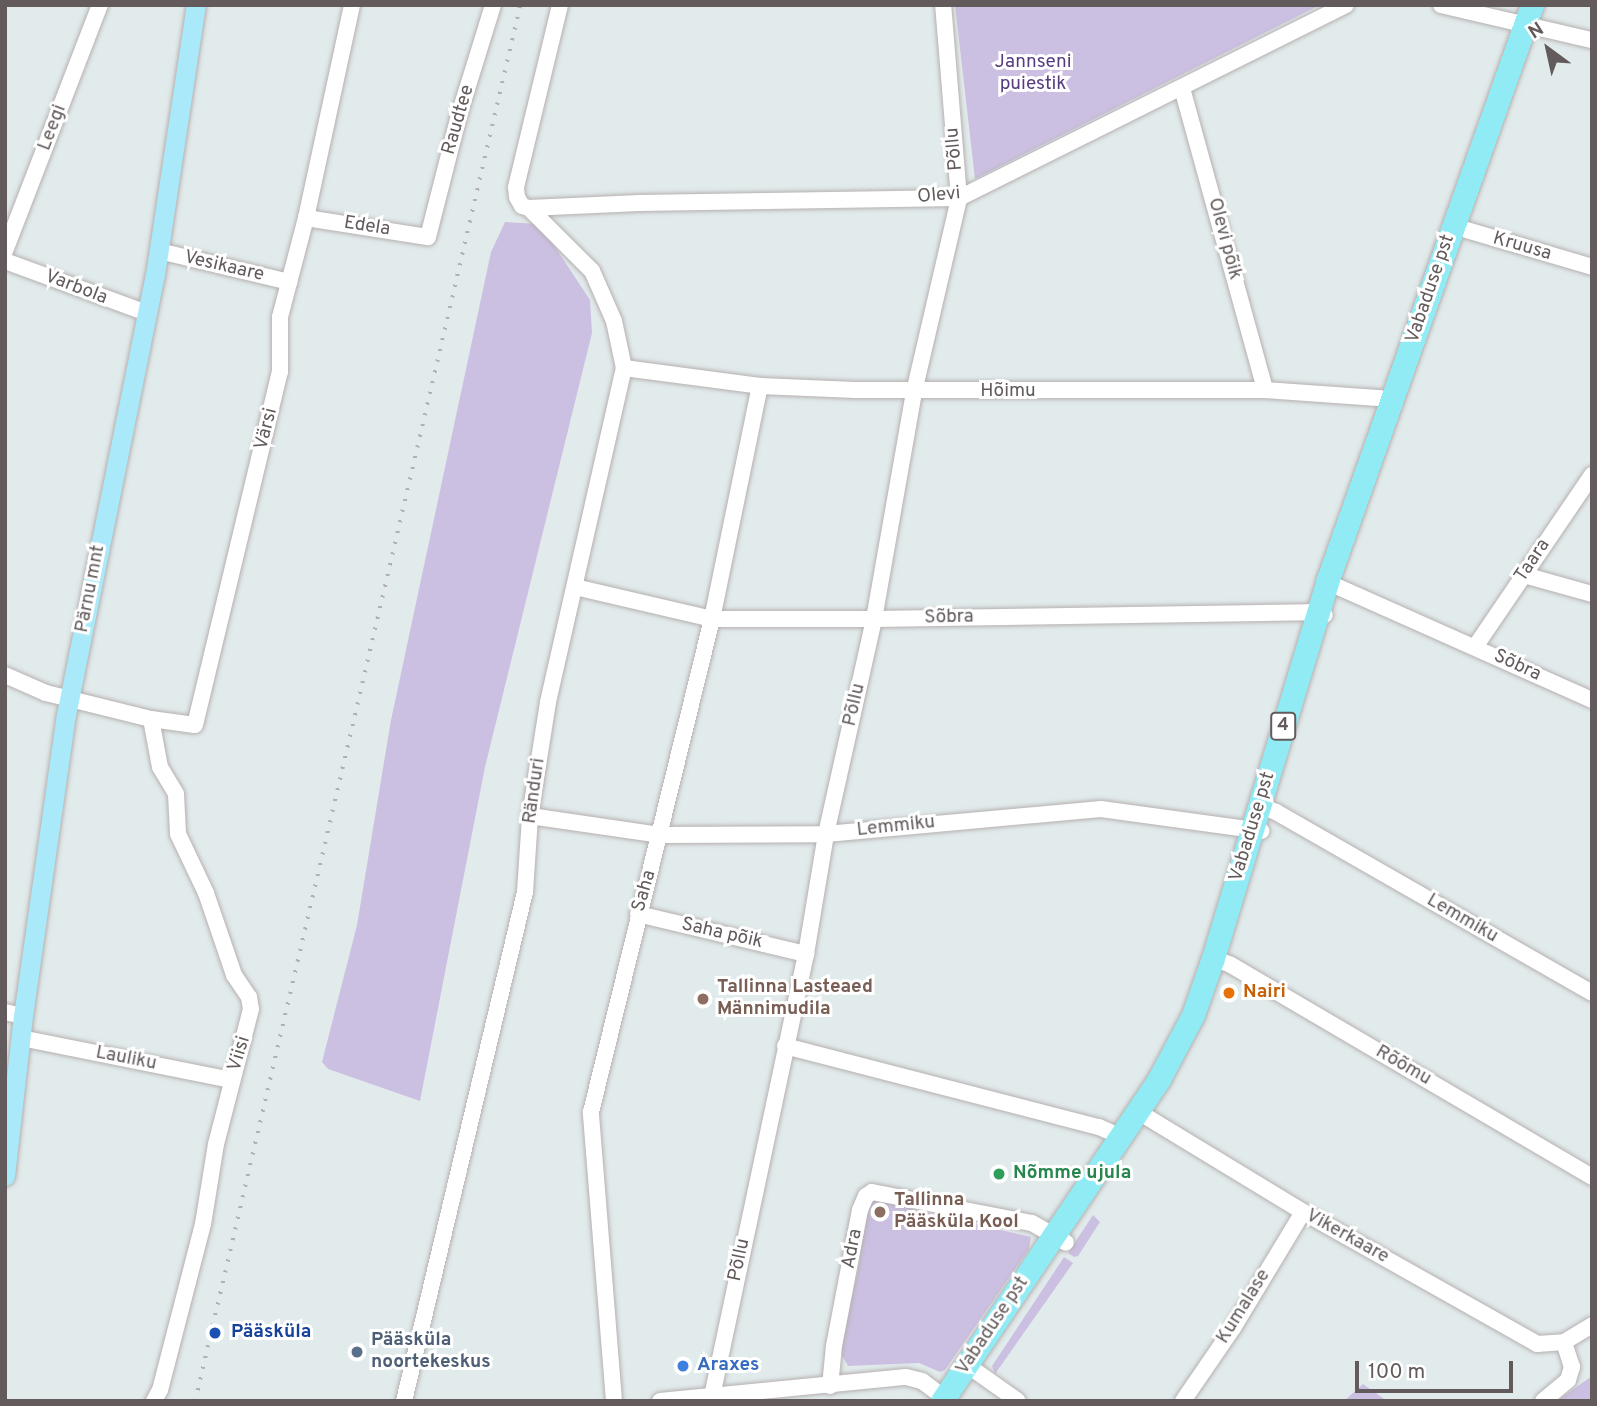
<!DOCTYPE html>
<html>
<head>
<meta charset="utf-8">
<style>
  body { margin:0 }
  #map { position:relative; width:1597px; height:1406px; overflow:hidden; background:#e2ebec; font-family:Overpass,sans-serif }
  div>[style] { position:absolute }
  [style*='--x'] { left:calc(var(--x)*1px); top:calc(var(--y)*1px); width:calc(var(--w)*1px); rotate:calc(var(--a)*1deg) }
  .green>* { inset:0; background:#ccc0e2 }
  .roads { filter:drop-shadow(0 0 2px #b6b0b0) drop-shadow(0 0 2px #b6b0b0) }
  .minor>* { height:16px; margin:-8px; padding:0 8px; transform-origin:8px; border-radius:8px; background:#fff }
  .major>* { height:19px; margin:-9.5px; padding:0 9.5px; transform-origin:9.5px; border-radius:9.5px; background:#aae9f9 }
  .highway>* { height:23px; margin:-11.5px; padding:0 11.5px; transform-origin:11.5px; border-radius:11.5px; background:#90ebf5 }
  .rail>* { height:3.5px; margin-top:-1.75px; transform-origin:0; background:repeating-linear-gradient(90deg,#b2b0b0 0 2px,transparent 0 11px) }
  .dots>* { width:19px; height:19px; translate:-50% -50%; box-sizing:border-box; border:4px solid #fff; border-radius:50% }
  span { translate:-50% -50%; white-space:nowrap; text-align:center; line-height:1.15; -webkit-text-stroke:6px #fff; paint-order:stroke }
  .shield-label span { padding:2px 5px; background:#fff; border:2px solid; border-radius:5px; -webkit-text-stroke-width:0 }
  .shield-label { font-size:18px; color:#625a5b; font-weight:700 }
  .park-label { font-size:19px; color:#573b80 }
  .street-label { font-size:19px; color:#625a5b }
  .education-label { font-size:19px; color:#785e54; font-weight:700 }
  .left { translate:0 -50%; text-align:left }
  .food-label { font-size:19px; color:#c56008; font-weight:700 }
  .leisure-label { font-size:19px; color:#27864d; font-weight:700 }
  .transit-label { font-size:19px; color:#164399; font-weight:700 }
  .service-label { font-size:19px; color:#4e5e75; font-weight:700 }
  .shop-label { font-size:19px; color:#366cbe; font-weight:700 }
  .frame { position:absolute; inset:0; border:7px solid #625a5b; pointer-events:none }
  .north { position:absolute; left:1513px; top:14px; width:70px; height:70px; -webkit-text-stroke:5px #fff; paint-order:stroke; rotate:327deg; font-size:19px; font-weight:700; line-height:28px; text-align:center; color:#625a5b }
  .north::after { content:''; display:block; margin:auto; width:24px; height:32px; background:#625a5b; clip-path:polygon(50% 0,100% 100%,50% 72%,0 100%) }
  .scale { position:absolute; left:1355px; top:1361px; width:158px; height:32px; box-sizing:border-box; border:4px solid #625a5b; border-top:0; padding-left:9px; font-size:21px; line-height:24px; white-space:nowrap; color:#625a5b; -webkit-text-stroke:5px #fff; paint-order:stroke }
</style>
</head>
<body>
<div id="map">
  <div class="green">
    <div style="clip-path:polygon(955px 5px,1320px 5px,975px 179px)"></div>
    <div style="clip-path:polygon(505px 222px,540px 224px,590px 300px,592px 333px,485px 767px,420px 1101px,328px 1069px,322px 1062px,357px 925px,391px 720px,491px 252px)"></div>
    <div style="clip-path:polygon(869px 1200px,912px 1201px,911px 1209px,1031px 1237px,1029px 1249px,945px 1370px,940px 1372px,919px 1363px,848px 1366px,839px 1350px,857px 1275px)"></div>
    <div style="clip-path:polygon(1093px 1215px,1100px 1222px,1078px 1256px,1074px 1257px,1068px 1253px)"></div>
    <div style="clip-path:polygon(1064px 1257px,1073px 1263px,995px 1374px,992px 1366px)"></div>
    <div style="clip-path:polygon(1592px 1376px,1592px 1401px,1557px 1401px)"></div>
    <div style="clip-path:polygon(1363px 1384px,1387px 1401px,1344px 1401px)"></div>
  </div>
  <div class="roads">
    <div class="minor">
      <div style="--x:1441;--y:5;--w:155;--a:13.1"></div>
      <div style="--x:1182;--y:88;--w:313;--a:74.6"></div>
      <div style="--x:529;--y:208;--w:110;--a:-2.6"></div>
      <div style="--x:639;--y:203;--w:320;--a:-0.9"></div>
      <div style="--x:959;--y:198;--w:432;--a:-26.5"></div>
      <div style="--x:306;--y:218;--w:123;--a:8.9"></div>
      <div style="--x:428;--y:237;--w:126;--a:-75.7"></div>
      <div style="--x:459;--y:115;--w:115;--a:-72.8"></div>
      <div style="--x:1453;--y:226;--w:145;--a:16.4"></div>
      <div style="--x:5;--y:251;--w:264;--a:-68.9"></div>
      <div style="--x:159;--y:251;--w:134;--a:13.4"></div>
      <div style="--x:5;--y:261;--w:151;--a:20.1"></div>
      <div style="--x:624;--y:368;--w:137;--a:7.5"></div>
      <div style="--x:760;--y:386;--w:95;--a:2.4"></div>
      <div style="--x:855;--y:390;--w:410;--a:0"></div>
      <div style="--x:1265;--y:390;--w:127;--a:4.1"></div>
      <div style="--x:1524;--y:575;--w:71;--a:15.6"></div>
      <div style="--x:1327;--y:582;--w:290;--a:24"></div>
      <div style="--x:575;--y:587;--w:141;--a:13.1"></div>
      <div style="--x:712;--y:619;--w:162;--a:0"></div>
      <div style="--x:874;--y:619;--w:436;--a:-0.9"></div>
      <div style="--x:1310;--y:612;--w:15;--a:11"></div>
      <div style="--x:1475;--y:647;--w:208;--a:-55.8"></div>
      <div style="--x:5;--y:675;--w:45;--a:23.7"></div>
      <div style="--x:46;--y:693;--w:108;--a:13.9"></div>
      <div style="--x:151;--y:719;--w:44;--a:7.8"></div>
      <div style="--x:195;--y:725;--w:363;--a:-76.5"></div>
      <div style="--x:280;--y:372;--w:55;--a:-90"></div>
      <div style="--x:280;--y:317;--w:102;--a:-75.3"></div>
      <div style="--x:306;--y:218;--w:218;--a:-77.8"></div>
      <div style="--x:151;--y:719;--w:49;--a:79.4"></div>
      <div style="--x:160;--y:767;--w:31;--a:59"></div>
      <div style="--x:176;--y:794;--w:40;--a:87.1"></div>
      <div style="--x:178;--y:834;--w:65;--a:64.6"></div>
      <div style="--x:206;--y:893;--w:87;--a:71.1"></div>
      <div style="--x:234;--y:975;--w:27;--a:56"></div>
      <div style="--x:249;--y:997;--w:12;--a:81"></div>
      <div style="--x:251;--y:1009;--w:139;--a:104.5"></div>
      <div style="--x:216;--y:1144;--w:81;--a:99.2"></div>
      <div style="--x:203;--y:1224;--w:171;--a:104.5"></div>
      <div style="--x:160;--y:1390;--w:13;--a:119"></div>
      <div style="--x:1259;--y:806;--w:18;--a:19"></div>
      <div style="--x:1276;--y:812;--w:364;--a:29.8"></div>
      <div style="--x:530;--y:816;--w:131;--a:8.3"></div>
      <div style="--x:660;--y:835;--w:166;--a:-0.3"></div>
      <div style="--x:826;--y:834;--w:276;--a:-5.2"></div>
      <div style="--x:1101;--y:809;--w:162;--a:7.8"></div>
      <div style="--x:638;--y:914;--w:173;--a:13.4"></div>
      <div style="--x:1213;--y:958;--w:19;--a:21"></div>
      <div style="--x:1231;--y:965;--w:419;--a:30.4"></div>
      <div style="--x:5;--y:1012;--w:18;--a:13"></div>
      <div style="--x:21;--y:1038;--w:215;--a:11.3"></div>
      <div style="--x:785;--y:1046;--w:324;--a:14.5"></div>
      <div style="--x:1099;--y:1127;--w:24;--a:24"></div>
      <div style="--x:1137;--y:1111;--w:194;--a:31.3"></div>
      <div style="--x:1303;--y:1212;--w:269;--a:29.4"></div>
      <div style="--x:1537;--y:1344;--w:27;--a:-4"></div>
      <div style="--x:1564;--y:1342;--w:33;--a:-31"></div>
      <div style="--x:967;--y:1365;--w:62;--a:35.2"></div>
      <div style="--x:830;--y:1386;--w:40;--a:-84.3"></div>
      <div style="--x:834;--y:1346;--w:138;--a:-79.2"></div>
      <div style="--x:860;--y:1210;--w:15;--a:-67"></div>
      <div style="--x:866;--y:1196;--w:7;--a:-34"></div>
      <div style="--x:872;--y:1192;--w:163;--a:11"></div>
      <div style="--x:1032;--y:1223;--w:39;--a:30"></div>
      <div style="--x:404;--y:1401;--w:523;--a:-76.63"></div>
      <div style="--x:525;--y:892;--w:76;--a:-86.2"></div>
      <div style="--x:530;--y:816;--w:115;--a:-81"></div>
      <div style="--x:548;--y:702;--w:343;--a:-77.2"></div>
      <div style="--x:624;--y:368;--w:48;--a:-102"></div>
      <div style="--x:614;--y:321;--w:55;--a:-113.7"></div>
      <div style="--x:592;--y:271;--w:89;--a:-135"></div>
      <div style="--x:529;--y:208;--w:7;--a:-164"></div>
      <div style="--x:522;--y:206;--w:10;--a:-119"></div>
      <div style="--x:517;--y:197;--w:10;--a:-96"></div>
      <div style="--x:516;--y:187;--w:187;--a:-76.4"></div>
      <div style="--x:614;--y:1401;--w:290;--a:-94.6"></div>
      <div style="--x:591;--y:1112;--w:508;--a:-76.21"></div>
      <div style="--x:712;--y:619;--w:238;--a:-78.4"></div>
      <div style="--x:660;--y:1401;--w:247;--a:-5.6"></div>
      <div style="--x:906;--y:1377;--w:16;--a:14"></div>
      <div style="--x:922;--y:1381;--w:34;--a:37"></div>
      <div style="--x:711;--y:1401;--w:457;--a:-78"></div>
      <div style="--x:806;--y:954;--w:122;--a:-80.5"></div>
      <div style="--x:826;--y:834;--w:220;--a:-77.4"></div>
      <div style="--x:874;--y:619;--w:230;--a:-80"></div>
      <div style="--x:914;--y:392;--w:199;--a:-76.9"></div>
      <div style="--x:959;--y:198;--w:194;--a:-94.7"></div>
      <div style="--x:1183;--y:1401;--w:88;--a:-55.6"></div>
      <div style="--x:1233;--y:1328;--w:135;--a:-58.9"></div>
      <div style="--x:1543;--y:1401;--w:33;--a:-40"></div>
      <div style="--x:1568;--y:1380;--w:14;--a:-73"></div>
      <div style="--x:1572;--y:1367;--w:26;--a:-108"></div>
    </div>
    <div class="major">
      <div style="--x:5;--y:1176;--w:161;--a:-83.6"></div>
      <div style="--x:23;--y:1016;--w:304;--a:-81.9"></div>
      <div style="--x:66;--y:715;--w:449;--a:-78.6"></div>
      <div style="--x:155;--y:275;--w:273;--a:-81.4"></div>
    </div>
    <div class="highway">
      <div style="--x:942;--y:1401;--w:388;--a:-56"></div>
      <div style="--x:1159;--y:1079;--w:72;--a:-62"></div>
      <div style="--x:1193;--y:1015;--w:60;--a:-70.7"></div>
      <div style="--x:1213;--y:958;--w:393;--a:-73.1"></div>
      <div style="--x:1327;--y:582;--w:612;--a:-70.44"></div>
    </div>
  </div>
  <div class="rail">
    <div style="--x:195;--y:1401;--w:1433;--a:-76.89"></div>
  </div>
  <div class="dots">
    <div style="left:1229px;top:993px;background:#e8710a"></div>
    <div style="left:703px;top:999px;background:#8d6e63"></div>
    <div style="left:999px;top:1174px;background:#2e9e5b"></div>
    <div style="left:880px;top:1212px;background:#8d6e63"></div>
    <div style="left:215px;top:1333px;background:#1a4fb4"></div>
    <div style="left:357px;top:1352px;background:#5c6f8a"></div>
    <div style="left:683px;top:1366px;background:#3f7fe0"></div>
  </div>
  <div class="shield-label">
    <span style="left:1283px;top:726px">4</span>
  </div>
  <div class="park-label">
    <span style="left:1033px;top:74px">Jannseni<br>puiestik</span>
  </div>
  <div class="street-label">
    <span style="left:459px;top:120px;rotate:-74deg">Raudtee</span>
    <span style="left:53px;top:128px;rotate:-69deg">Leegi</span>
    <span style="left:955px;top:149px;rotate:-95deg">Põllu</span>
    <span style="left:939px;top:196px;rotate:-5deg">Olevi</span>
    <span style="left:367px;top:227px;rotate:9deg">Edela</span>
    <span style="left:1224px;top:239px;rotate:75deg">Olevi põik</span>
    <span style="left:1522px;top:247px;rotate:16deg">Kruusa</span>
    <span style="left:224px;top:267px;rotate:13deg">Vesikaare</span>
    <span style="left:76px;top:288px;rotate:21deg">Varbola</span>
    <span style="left:1431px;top:289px;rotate:-71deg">Vabaduse pst</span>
    <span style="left:1008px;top:392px">Hõimu</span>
    <span style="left:267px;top:429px;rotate:-76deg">Värsi</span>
    <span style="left:1533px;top:561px;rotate:-56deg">Taara</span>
    <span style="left:91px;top:589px;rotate:-79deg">Pärnu mnt</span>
    <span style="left:949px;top:618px;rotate:-1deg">Sõbra</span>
    <span style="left:1517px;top:666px;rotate:25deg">Sõbra</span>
    <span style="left:855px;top:705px;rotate:-77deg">Põllu</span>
    <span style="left:535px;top:791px;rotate:-82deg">Ränduri</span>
    <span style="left:896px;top:827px;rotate:-6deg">Lemmiku</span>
    <span style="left:1253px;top:827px;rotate:-73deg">Vabaduse pst</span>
    <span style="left:645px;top:891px;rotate:-74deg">Saha</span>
    <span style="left:1462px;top:919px;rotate:30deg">Lemmiku</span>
    <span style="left:722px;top:934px;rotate:13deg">Saha põik</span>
    <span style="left:240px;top:1054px;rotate:-73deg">Viisi</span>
    <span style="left:126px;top:1059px;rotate:11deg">Lauliku</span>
    <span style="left:1403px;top:1066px;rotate:30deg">Rõõmu</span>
    <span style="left:1347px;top:1237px;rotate:29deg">Vikerkaare</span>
    <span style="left:853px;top:1249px;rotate:-79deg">Adra</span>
    <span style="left:740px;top:1260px;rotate:-78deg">Põllu</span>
    <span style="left:1244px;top:1307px;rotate:-58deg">Kumalase</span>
    <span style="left:993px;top:1326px;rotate:-56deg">Vabaduse pst</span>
  </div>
  <div class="education-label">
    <span class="left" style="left:717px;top:999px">Tallinna Lasteaed<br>Männimudila</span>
    <span class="left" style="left:894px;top:1212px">Tallinna<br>Pääsküla Kool</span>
  </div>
  <div class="food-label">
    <span class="left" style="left:1243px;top:993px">Nairi</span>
  </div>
  <div class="leisure-label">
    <span class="left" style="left:1013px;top:1174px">Nõmme ujula</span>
  </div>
  <div class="transit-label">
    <span class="left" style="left:231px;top:1333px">Pääsküla</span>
  </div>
  <div class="service-label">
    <span class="left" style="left:371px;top:1352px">Pääsküla<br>noortekeskus</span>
  </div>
  <div class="shop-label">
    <span class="left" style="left:697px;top:1366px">Araxes</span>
  </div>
  <div class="frame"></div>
  <div class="north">N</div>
  <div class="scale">100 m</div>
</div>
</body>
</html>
